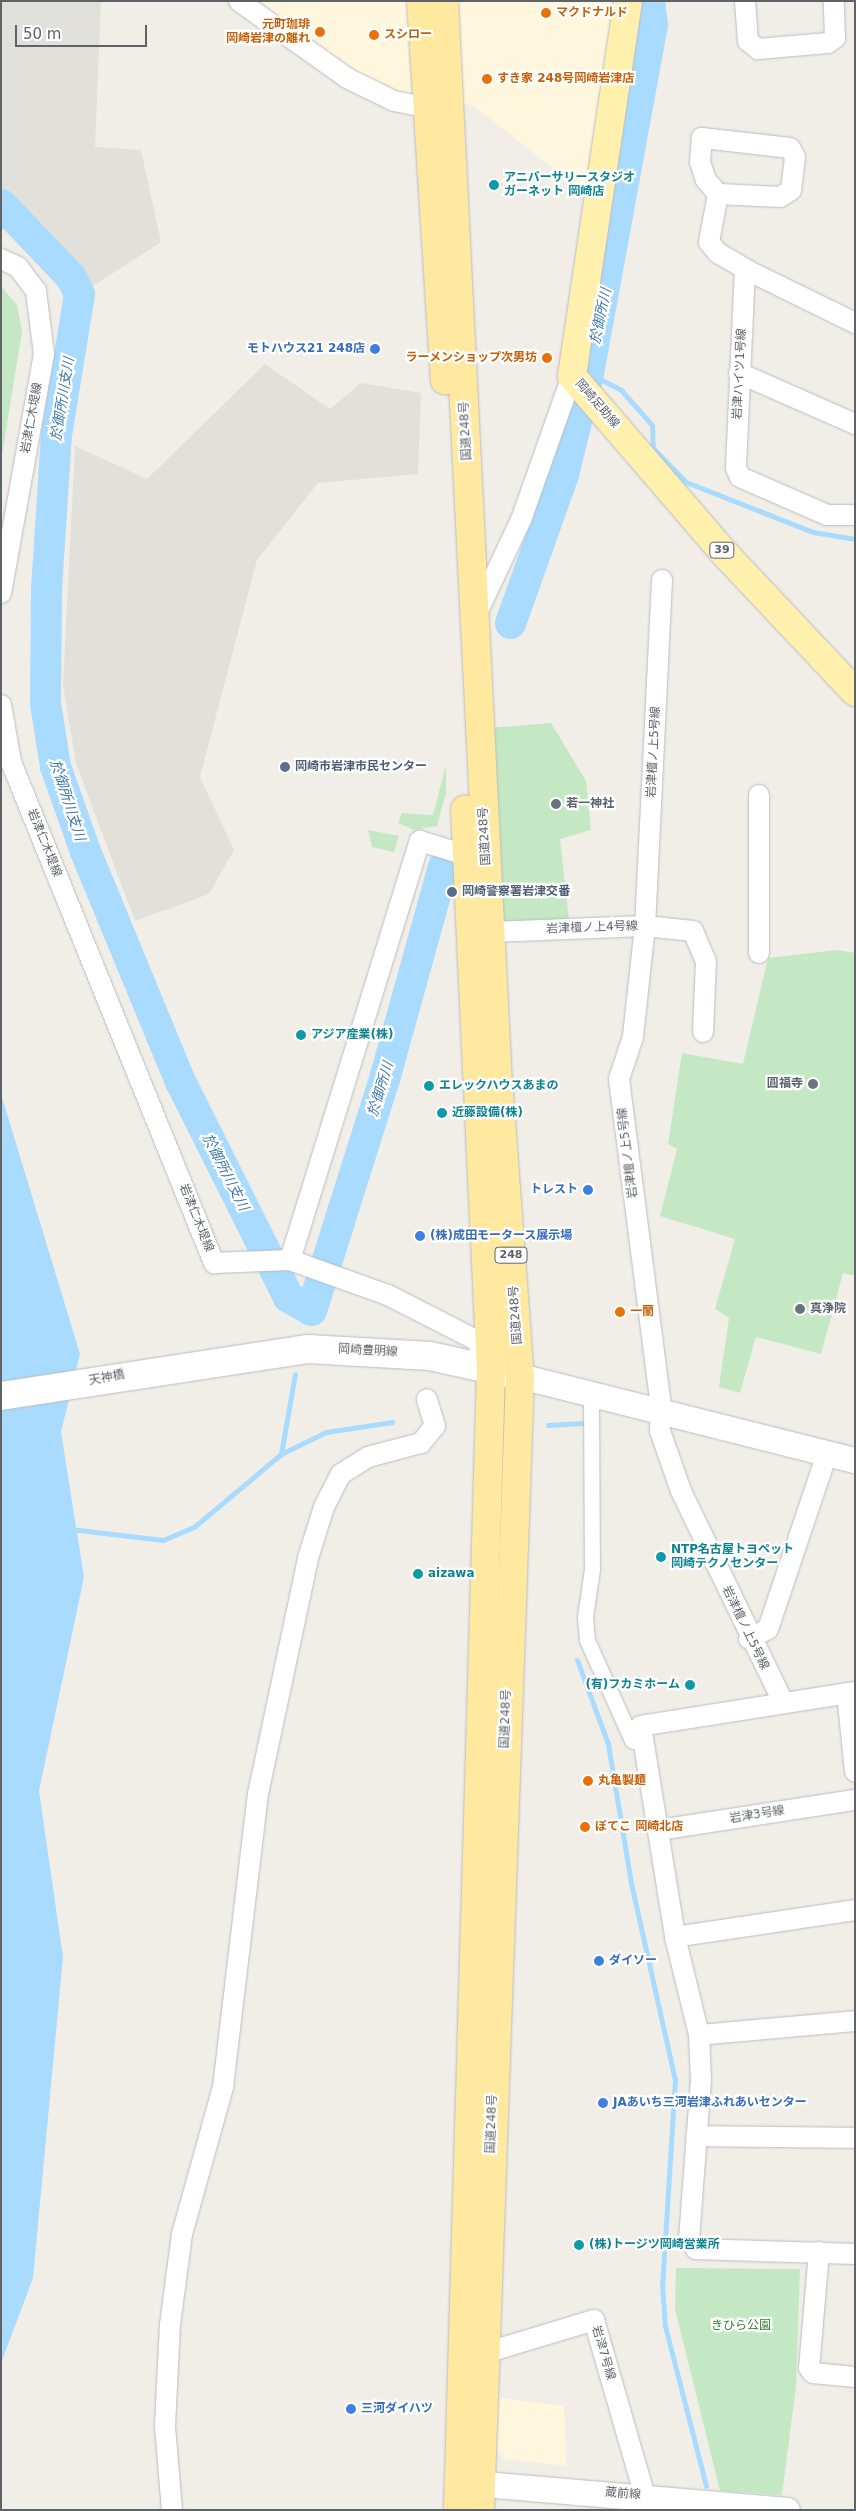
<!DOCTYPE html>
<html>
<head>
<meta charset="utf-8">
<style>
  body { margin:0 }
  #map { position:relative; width:856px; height:2511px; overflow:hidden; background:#f1eee7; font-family:"DejaVu Sans","Noto Sans JP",sans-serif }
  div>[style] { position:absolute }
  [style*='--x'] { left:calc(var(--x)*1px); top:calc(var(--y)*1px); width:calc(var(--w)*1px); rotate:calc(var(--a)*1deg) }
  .commercial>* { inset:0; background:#fff6de }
  .industrial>* { inset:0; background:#e2e0db }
  .green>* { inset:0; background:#c4e8c3 }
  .water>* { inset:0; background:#a9dbff }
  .stream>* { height:5px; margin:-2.5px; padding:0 2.5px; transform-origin:2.5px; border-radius:2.5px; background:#a9dbff }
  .river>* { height:31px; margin:-15.5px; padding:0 15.5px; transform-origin:15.5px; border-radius:15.5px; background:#a9dbff }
  .roads { filter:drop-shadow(0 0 1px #b9bcc1) drop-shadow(0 0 1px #b9bcc1) }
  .pedestrian>* { height:15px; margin:-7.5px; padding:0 7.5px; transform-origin:7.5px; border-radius:7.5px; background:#fff }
  .minor>* { height:20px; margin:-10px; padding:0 10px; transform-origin:10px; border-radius:10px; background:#fff }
  .tertiary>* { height:25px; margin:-12.5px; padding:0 12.5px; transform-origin:12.5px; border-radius:12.5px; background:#fff }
  .secondary>* { height:28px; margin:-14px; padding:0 14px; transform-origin:14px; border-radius:14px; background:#fff }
  .primary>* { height:28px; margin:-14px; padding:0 14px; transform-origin:14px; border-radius:14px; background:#fff0ae }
  .trunk>* { height:28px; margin:-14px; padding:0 14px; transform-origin:14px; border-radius:14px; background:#ffe89f }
  .dots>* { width:14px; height:14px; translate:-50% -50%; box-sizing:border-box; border:2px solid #fff; border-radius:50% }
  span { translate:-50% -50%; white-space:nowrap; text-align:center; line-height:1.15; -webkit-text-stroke:4.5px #fff; paint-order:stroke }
  .shield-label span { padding:1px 4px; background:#fff; border:1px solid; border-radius:4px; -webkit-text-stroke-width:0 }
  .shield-label { font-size:11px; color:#5e6368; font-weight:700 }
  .food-label { font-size:12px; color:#c56008; font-weight:700 }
  .left { translate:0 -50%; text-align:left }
  .right { translate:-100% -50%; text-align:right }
  .culture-label { font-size:12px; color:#0d838f; font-weight:700 }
  .shop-label { font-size:12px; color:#366cbe; font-weight:700 }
  .street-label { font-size:12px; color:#5e6368 }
  .service-label { font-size:12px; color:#4e5e75; font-weight:700 }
  .worship-label { font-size:12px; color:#5b616d; font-weight:700 }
  .park-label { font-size:12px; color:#328234 }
  .water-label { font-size:14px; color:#3e76ac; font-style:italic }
  .frame { position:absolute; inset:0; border:2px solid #5e6368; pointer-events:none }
  .scale { position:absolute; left:15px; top:25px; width:132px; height:22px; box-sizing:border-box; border:2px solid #5e6368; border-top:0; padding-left:6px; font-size:15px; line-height:18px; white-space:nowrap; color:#5e6368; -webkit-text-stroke:4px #fff; paint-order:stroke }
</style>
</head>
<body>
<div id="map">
  <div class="commercial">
    <div style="clip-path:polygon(248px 1px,617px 1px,589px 197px,473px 105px,393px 95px,349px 74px)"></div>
    <div style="clip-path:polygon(499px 2398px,564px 2406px,566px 2466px,504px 2459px,492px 2444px)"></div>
  </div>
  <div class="industrial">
    <div style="clip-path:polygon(1px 1px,101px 1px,95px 147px,141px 150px,161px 242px,90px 288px,14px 227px,1px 230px)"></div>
    <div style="clip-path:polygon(265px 364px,330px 409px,361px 383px,421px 393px,418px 474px,318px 483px,257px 560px,200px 777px,234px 850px,209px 894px,135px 921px,76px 763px,63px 685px,75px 446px,147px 479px)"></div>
  </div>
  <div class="green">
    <div style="clip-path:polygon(1px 286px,17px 305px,22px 332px,1px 461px)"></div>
    <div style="clip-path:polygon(551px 723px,586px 781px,591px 830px,560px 839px,569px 920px,503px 923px,490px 728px)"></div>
    <div style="clip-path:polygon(446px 765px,446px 793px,437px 826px,414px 830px,398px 823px,402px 813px,433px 815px)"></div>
    <div style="clip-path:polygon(368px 830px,399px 836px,394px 852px,372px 847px)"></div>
    <div style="clip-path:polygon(837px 950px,855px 953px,855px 1276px,843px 1273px,821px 1354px,756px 1337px,740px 1393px,719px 1387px,729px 1318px,715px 1309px,735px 1239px,660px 1216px,677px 1149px,668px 1144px,682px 1053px,743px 1064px,768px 958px)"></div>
    <div style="clip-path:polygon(676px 2268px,800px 2269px,796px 2386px,782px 2495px,720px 2491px,675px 2309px)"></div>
  </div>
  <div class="water">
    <div style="clip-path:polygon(1px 1094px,80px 1354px,61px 1432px,84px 1577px,39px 1791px,63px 1957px,33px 2278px,1px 2363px)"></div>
  </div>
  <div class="stream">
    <div style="--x:588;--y:373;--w:37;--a:27"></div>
    <div style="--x:621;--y:390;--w:47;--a:48.5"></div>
    <div style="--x:652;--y:425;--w:23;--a:88"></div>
    <div style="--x:653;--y:448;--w:47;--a:45.9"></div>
    <div style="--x:686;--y:482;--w:136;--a:21.5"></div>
    <div style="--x:813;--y:532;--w:43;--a:9.5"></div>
    <div style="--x:307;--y:1322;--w:13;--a:-72"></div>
    <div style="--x:548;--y:1425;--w:36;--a:-3"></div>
    <div style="--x:281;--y:1454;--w:50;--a:-26.1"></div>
    <div style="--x:326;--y:1432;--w:67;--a:-8.6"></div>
    <div style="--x:70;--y:1529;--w:94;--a:6.7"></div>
    <div style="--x:163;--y:1540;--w:34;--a:-23"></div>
    <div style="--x:194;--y:1527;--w:114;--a:-40"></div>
    <div style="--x:281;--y:1454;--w:81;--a:-80.1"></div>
    <div style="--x:577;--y:1660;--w:90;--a:69.7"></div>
    <div style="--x:608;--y:1744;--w:141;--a:80.6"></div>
    <div style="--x:631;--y:1883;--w:202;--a:77.4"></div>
    <div style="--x:675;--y:2080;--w:205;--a:93.6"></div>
    <div style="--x:662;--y:2285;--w:41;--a:85.8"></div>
    <div style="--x:665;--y:2326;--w:165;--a:75.6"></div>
  </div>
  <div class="river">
    <div style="--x:1;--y:204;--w:100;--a:46.2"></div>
    <div style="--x:70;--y:276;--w:20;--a:63"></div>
    <div style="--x:79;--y:294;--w:142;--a:99.3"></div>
    <div style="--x:56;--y:434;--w:156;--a:93.7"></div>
    <div style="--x:46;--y:590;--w:113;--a:90.5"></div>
    <div style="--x:45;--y:703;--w:64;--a:81"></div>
    <div style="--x:55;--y:766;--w:90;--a:70.6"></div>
    <div style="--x:85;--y:851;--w:249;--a:67.6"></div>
    <div style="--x:180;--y:1081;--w:241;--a:63.4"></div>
    <div style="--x:288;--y:1297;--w:26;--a:29"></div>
    <div style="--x:311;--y:1310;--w:246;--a:-72.5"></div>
    <div style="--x:385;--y:1075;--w:217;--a:-74.5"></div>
    <div style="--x:510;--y:623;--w:158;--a:-70.4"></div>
    <div style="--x:563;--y:474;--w:104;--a:-76.1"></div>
    <div style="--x:588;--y:373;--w:354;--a:-79.6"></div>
    <div style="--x:652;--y:25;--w:24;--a:-97"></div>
  </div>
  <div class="roads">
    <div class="pedestrian">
      <div style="--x:591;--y:1393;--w:176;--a:89.7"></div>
      <div style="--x:592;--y:1569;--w:49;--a:98.3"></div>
      <div style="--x:585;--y:1617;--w:23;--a:85"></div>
      <div style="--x:587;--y:1640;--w:110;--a:65.8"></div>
      <div style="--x:632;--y:1740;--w:13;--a:23"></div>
    </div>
    <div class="minor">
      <div style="--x:239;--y:1;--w:133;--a:35.5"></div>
      <div style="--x:347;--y:78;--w:52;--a:26.1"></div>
      <div style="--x:394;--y:101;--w:36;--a:11"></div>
      <div style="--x:745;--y:1;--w:40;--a:85.7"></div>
      <div style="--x:748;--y:41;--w:13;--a:39"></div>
      <div style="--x:758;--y:49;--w:70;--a:-4.9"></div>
      <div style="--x:828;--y:43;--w:9;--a:-36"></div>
      <div style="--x:835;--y:38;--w:37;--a:-92"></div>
      <div style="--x:718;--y:194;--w:62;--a:2.8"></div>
      <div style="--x:780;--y:197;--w:13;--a:-32"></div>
      <div style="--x:791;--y:190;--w:33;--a:-83"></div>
      <div style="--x:795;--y:157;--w:10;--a:-119"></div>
      <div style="--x:790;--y:148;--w:89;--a:-173.5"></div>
      <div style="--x:702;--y:138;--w:24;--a:95"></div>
      <div style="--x:700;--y:162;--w:19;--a:72"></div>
      <div style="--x:706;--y:180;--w:18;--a:49"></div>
      <div style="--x:718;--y:194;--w:49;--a:100.6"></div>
      <div style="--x:709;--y:242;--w:14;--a:51"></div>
      <div style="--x:718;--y:253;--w:42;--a:30.3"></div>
      <div style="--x:1;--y:259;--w:19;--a:25"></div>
      <div style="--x:18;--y:267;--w:30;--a:53"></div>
      <div style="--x:36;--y:291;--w:64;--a:82.8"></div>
      <div style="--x:44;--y:354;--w:243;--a:100.2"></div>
      <div style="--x:855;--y:323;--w:123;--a:-153.9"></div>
      <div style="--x:745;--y:269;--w:199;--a:92.6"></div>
      <div style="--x:736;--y:468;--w:10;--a:66"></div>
      <div style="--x:740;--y:477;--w:95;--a:23.6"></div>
      <div style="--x:827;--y:515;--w:28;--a:0"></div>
      <div style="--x:739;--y:373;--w:127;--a:23.7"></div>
      <div style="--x:662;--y:580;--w:346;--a:92.8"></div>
      <div style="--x:645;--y:926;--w:112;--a:96.2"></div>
      <div style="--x:633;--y:1037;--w:44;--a:108.4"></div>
      <div style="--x:619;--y:1079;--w:333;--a:82.7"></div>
      <div style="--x:661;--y:1409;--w:22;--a:93"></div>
      <div style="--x:660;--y:1431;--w:64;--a:70.7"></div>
      <div style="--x:681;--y:1491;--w:234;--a:64.2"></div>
      <div style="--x:476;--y:615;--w:105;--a:-64.7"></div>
      <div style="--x:521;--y:520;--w:153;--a:-70.5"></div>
      <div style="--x:1;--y:705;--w:58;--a:80"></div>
      <div style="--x:11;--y:762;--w:541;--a:67.94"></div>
      <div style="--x:214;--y:1263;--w:76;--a:-2.3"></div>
      <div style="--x:290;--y:1260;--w:104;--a:19.7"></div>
      <div style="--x:388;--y:1295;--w:99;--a:27.1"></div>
      <div style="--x:476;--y:1340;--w:26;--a:62"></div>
      <div style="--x:491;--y:932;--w:154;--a:-2.2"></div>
      <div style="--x:645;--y:926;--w:48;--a:5.9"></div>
      <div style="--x:693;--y:931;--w:33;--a:67"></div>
      <div style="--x:706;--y:961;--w:71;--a:92.4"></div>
      <div style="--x:759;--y:953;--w:158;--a:-90"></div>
      <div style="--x:290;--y:1260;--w:439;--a:-72.8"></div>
      <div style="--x:420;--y:841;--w:39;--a:17"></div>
      <div style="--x:457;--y:852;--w:23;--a:-7"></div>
      <div style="--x:749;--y:1639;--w:21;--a:-28"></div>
      <div style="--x:768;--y:1629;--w:185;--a:-71.4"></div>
      <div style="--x:855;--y:1692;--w:217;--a:171"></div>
      <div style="--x:641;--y:1726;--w:214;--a:80.8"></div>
      <div style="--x:675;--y:1937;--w:101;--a:76.2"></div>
      <div style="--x:699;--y:2035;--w:45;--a:87.5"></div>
      <div style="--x:701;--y:2080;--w:158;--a:94.3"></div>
      <div style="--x:689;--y:2238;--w:13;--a:58"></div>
      <div style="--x:696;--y:2249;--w:159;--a:1.8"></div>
      <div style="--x:847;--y:1693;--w:79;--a:84.2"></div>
      <div style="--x:658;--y:1830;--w:199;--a:-8.7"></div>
      <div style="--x:675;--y:1937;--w:182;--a:-8.5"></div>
      <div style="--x:699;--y:2035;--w:157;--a:-5.1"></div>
      <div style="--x:696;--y:2136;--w:159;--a:0.7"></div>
      <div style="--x:819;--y:2252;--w:116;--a:94.9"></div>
      <div style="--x:809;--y:2368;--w:6;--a:51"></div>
      <div style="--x:813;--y:2373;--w:42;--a:5.4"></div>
      <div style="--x:485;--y:2353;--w:114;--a:-16.8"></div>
      <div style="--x:594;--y:2320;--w:198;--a:73.9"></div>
      <div style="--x:172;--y:2510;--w:84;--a:-94.8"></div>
      <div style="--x:165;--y:2426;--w:101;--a:-87.2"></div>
      <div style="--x:170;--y:2325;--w:92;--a:-82.5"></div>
      <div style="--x:182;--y:2234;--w:153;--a:-74.4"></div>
      <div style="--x:223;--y:2087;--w:295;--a:-83.2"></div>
      <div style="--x:258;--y:1794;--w:241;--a:-78"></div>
      <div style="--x:308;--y:1558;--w:53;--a:-72.6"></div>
      <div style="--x:324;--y:1507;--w:37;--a:-63"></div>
      <div style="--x:341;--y:1474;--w:32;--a:-32"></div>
      <div style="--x:368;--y:1457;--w:55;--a:-14.8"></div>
      <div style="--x:421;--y:1443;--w:22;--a:-51"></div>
      <div style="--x:435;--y:1426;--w:28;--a:-107"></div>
    </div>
    <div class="tertiary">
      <div style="--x:520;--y:1376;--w:345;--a:14.1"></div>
      <div style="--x:461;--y:2482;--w:327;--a:4.9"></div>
    </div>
    <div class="secondary">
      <div style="--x:1;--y:1396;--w:311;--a:-8.7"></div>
      <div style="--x:308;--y:1349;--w:122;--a:3.3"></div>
      <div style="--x:430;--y:1356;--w:92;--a:12.5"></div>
    </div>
    <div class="primary">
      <div style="--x:628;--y:1;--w:379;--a:98.5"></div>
      <div style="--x:572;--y:376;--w:236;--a:49.3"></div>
      <div style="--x:726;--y:555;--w:188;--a:46.7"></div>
    </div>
    <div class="trunk">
      <div style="--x:421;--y:1;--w:380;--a:86.4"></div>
      <div style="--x:444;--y:1;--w:1066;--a:87.15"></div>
      <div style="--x:497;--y:1066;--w:311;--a:85.8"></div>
      <div style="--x:520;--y:1376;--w:1135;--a:92.02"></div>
      <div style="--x:458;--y:2510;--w:1140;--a:-88.34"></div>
      <div style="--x:491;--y:1370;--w:561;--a:-92.66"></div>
    </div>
  </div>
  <div class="dots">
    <div style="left:546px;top:13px;background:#e8710a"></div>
    <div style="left:320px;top:32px;background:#e8710a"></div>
    <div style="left:374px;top:35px;background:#e8710a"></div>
    <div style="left:487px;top:79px;background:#e8710a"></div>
    <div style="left:494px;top:185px;background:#0f9aa8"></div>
    <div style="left:375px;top:349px;background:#3f7fe0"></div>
    <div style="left:547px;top:358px;background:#e8710a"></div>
    <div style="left:285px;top:767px;background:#5c6f8a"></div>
    <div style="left:556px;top:804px;background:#6b7280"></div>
    <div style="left:452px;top:892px;background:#5c6f8a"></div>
    <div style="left:301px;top:1035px;background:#0f9aa8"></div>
    <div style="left:813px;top:1084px;background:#6b7280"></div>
    <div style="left:429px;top:1086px;background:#0f9aa8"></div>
    <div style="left:442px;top:1113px;background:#0f9aa8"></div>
    <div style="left:588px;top:1190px;background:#3f7fe0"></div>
    <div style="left:420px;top:1236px;background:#3f7fe0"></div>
    <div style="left:800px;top:1309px;background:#6b7280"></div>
    <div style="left:620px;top:1312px;background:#e8710a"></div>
    <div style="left:661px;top:1557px;background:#0f9aa8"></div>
    <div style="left:418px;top:1574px;background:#0f9aa8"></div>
    <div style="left:690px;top:1685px;background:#0f9aa8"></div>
    <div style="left:588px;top:1781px;background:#e8710a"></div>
    <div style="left:585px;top:1827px;background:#e8710a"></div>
    <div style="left:599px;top:1961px;background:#3f7fe0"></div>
    <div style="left:603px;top:2103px;background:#3f7fe0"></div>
    <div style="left:579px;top:2245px;background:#0f9aa8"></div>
    <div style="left:351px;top:2409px;background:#3f7fe0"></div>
  </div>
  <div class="shield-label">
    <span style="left:722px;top:550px">39</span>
    <span style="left:511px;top:1255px">248</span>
  </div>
  <div class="food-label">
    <span class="left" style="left:556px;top:13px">マクドナルド</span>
    <span class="right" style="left:310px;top:32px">元町珈琲<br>岡崎岩津の離れ</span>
    <span class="left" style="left:384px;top:35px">スシロー</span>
    <span class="left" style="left:497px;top:79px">すき家 248号岡崎岩津店</span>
    <span class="right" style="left:537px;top:358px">ラーメンショップ次男坊</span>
    <span class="left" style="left:630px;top:1312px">一蘭</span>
    <span class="left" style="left:598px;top:1781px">丸亀製麺</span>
    <span class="left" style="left:595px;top:1827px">ぼてこ 岡崎北店</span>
  </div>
  <div class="culture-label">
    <span class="left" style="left:504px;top:185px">アニバーサリースタジオ<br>ガーネット 岡崎店</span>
    <span class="left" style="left:311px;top:1035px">アジア産業(株)</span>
    <span class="left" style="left:439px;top:1086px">エレックハウスあまの</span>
    <span class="left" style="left:452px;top:1113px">近藤設備(株)</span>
    <span class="left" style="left:671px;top:1557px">NTP名古屋トヨペット<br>岡崎テクノセンター</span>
    <span class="left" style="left:428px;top:1574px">aizawa</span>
    <span class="right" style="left:680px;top:1685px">(有)フカミホーム</span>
    <span class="left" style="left:589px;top:2245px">(株)トージツ岡崎営業所</span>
  </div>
  <div class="shop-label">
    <span class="right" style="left:365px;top:349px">モトハウス21 248店</span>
    <span class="right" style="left:578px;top:1190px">トレスト</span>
    <span class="left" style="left:430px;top:1236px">(株)成田モータース展示場</span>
    <span class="left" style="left:609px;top:1961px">ダイソー</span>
    <span class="left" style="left:613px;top:2103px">JAあいち三河岩津ふれあいセンター</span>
    <span class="left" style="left:361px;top:2409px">三河ダイハツ</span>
  </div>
  <div class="street-label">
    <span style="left:740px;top:374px;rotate:-87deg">岩津ハイツ1号線</span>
    <span style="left:597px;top:404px;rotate:49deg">岡崎足助線</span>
    <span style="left:32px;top:418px;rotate:-80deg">岩津仁木堤線</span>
    <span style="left:466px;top:431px;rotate:-93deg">国道248号</span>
    <span style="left:654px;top:752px;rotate:-87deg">岩津檀ノ上5号線</span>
    <span style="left:485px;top:836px;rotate:-93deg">国道248号</span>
    <span style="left:44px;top:843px;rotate:68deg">岩津仁木堤線</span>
    <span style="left:592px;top:928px;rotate:-2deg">岩津檀ノ上4号線</span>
    <span style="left:628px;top:1153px;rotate:-97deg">岩津檀ノ上5号線</span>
    <span style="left:196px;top:1218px;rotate:68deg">岩津仁木堤線</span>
    <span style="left:516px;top:1315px;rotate:-94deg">国道248号</span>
    <span style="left:368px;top:1351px;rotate:3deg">岡崎豊明線</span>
    <span style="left:107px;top:1378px;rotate:-10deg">天神橋</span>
    <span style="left:745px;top:1628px;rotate:64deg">岩津檀ノ上5号線</span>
    <span style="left:506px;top:1719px;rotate:-88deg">国道248号</span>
    <span style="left:757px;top:1815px;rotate:-9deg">岩津3号線</span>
    <span style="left:492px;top:2124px;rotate:-88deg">国道248号</span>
    <span style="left:603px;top:2353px;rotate:74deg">岩津7号線</span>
    <span style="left:623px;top:2494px;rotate:4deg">蔵前線</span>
  </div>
  <div class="service-label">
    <span class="left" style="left:295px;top:767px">岡崎市岩津市民センター</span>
    <span class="left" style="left:462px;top:892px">岡崎警察署岩津交番</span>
  </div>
  <div class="worship-label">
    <span class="left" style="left:566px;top:804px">若一神社</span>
    <span class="right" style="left:803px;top:1084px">圓福寺</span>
    <span class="left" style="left:810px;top:1309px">真浄院</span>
  </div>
  <div class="park-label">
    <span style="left:741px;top:2326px">きひら公園</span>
  </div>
  <div class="water-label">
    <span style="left:600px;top:316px;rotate:-78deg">於御所川</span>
    <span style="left:62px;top:399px;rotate:-81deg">於御所川支川</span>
    <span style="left:68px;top:800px;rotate:72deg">於御所川支川</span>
    <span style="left:380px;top:1089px;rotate:-73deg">於御所川</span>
    <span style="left:226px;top:1172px;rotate:63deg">於御所川支川</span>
  </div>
  <div class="frame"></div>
  <div class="scale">50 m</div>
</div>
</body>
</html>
